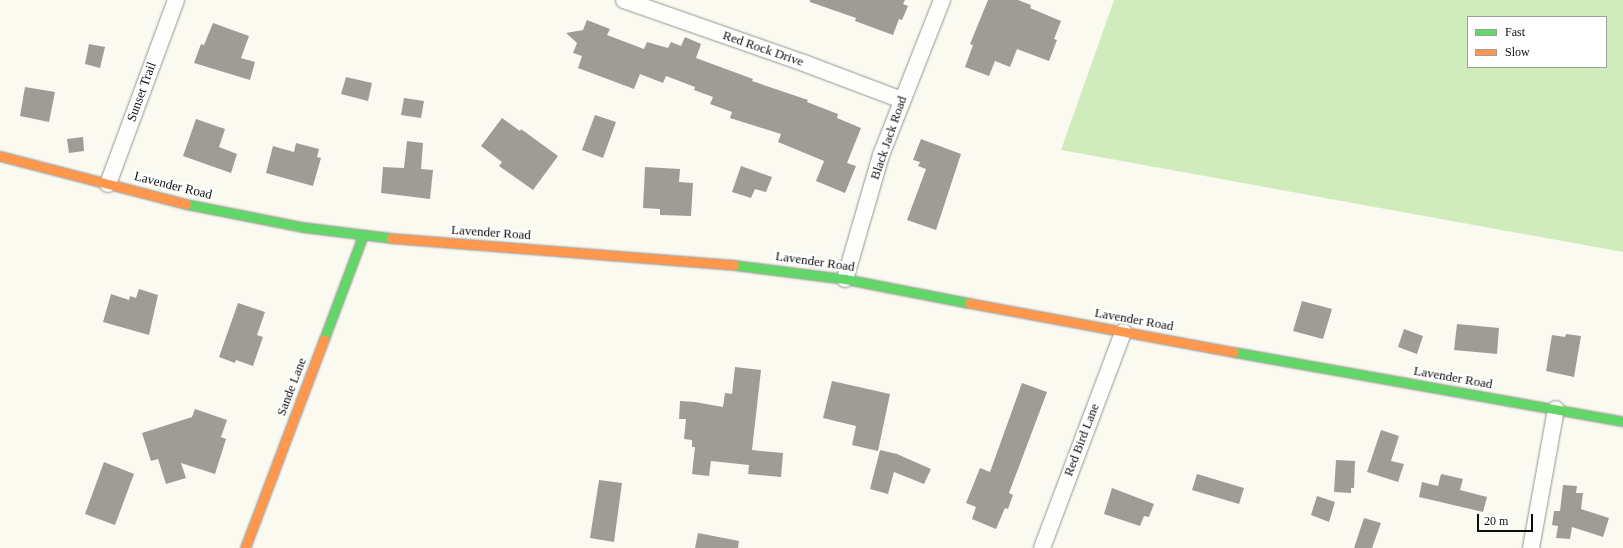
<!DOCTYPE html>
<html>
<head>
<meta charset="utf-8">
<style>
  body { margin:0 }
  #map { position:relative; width:1623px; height:548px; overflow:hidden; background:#fbfaf1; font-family:Georgia,serif }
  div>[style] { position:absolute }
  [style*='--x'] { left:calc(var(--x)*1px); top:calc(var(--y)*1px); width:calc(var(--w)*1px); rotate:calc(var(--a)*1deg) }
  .forest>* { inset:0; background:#d1ecbc }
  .building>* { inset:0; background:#9e9c97 }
  .roads { filter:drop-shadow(0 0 1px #949490) drop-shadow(0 0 1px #949490) }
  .street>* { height:16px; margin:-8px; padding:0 8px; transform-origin:8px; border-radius:8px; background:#fefefd }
  .fast>* { height:9px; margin:-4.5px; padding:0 4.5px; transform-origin:4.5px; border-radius:4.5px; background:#63d668 }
  .slow>* { height:9px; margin:-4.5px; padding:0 4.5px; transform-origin:4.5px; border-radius:4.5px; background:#ff974d }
  span { translate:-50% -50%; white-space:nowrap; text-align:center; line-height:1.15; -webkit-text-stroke:4px #fff; paint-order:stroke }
  .street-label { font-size:13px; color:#0d0d0d }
  .legend { position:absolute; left:1467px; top:16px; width:140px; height:52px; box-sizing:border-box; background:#fff; border:1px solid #9e9e9e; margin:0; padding:5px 7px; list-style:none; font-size:12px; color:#0d0d0d }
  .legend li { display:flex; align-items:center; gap:8px; height:20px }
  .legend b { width:20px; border:1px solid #9e9e9e }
  .scale { position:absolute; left:1477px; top:514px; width:56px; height:18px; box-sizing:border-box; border:2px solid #0d0d0d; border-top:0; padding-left:5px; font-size:12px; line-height:14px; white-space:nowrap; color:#0d0d0d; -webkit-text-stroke:3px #fff; paint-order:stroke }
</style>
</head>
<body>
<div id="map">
  <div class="forest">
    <div style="clip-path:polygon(evenodd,1114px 0,1623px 0,1623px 252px,1061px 150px,1114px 0,1468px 17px,1606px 17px,1606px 67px,1468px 67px,1468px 17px)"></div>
  </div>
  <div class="building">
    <div style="clip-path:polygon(810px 0,905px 0,903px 4px,908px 6px,902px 20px,899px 19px,893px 35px,855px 21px,856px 18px,810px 2px)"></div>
    <div style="clip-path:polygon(988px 0,1018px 0,1031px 5px,1030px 8px,1061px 21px,1054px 39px,1057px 40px,1049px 61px,1017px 49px,1010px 67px,995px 61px,989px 76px,965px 67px,973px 45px,970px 44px)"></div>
    <div style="clip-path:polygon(587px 20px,610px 29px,607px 35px,644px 49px,647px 42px,668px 48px,671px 42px,681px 46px,685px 37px,701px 44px,696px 58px,753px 79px,752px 81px,808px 100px,807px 102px,838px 114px,837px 118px,861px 128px,847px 163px,856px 166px,845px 193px,816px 181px,824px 161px,778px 142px,781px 134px,730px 118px,732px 112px,710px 104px,713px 97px,694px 90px,695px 87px,666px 76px,663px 83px,640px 74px,634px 89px,578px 68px,582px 56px,573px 53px,577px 43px,566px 33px,583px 30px)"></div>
    <div style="clip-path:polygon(213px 23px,249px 36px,241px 58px,255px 62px,250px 80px,194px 63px,201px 44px,204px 45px)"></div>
    <div style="clip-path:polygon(89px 44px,105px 47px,100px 68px,85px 64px)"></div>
    <div style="clip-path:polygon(346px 77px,372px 83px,368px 101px,341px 94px)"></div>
    <div style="clip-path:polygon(25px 87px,55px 92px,49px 122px,20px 116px)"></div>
    <div style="clip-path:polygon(404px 98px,424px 101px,421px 118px,401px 115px)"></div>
    <div style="clip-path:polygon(595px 115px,616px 122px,603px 158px,582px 150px)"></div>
    <div style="clip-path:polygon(502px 118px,520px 131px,521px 129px,558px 156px,533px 190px,499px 166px,502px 162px,481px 146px)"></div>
    <div style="clip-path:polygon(196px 119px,225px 129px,219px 147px,237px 154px,231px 173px,183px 156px)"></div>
    <div style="clip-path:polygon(83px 137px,84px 151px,69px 153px,67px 139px)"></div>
    <div style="clip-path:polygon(921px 139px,961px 154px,936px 230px,907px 220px,926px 169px,918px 166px,920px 162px,913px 160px)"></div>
    <div style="clip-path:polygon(407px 141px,423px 143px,421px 169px,433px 170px,430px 199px,381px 193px,383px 167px,404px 168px)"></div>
    <div style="clip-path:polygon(296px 143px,319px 149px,317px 157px,321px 158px,313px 186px,266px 173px,273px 146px,294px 152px)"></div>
    <div style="clip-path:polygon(741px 166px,772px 177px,766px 192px,755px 189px,751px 198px,732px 192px)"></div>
    <div style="clip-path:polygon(645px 167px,680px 169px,679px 182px,693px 183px,691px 216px,660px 215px,660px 209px,643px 208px)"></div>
    <div style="clip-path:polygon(139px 289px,158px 295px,149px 335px,103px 322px,111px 294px,129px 300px,130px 296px,136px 298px)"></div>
    <div style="clip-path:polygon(1302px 301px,1332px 309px,1323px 339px,1293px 331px)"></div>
    <div style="clip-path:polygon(238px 303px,265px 312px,257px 335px,263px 337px,253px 366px,236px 360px,235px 363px,219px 357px)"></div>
    <div style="clip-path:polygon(1457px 324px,1499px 328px,1497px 354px,1454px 350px)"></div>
    <div style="clip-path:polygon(1404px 329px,1423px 336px,1417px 354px,1398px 347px)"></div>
    <div style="clip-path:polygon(1566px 334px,1581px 336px,1574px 377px,1546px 371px,1552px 335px,1565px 337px)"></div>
    <div style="clip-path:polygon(735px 367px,761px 370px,752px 450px,783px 453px,781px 477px,748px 474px,749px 465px,711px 461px,709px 476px,692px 474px,695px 447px,692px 447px,692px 440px,684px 439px,686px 419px,679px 419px,680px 401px,695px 402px,723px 407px,725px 393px,732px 394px)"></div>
    <div style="clip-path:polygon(832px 381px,890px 394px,878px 451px,852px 445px,856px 426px,823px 418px)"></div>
    <div style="clip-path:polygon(1022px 383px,1047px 392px,1009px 493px,1013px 495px,1008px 509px,1005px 508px,996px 529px,972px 519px,976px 507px,966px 503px,980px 468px,990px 472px)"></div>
    <div style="clip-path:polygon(195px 409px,227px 420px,221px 437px,226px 439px,215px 474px,181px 463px,186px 478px,166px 484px,158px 459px,151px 461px,142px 433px,192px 417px)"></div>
    <div style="clip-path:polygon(1381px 430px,1399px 436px,1391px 461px,1404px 464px,1398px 482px,1367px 472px)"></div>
    <div style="clip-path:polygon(880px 450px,897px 454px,931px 469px,924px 484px,894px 472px,888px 494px,870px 489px)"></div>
    <div style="clip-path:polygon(1336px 460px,1355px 461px,1354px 488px,1351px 488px,1351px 493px,1334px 492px)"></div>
    <div style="clip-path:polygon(104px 462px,134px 474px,115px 525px,85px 514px)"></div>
    <div style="clip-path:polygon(1197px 474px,1244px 488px,1239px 504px,1192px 490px)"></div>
    <div style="clip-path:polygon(1441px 474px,1463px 479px,1460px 490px,1487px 497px,1483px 512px,1419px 497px,1422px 482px,1438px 486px)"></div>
    <div style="clip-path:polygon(599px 480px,622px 483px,614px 542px,590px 538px)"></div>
    <div style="clip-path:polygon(1563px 485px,1577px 486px,1576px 493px,1583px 493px,1581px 509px,1609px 518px,1603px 537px,1572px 527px,1570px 539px,1556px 538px,1558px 526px,1552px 525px,1554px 511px,1560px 511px)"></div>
    <div style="clip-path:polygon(1112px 488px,1154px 504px,1149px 517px,1144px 516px,1140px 526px,1104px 514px)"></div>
    <div style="clip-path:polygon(1317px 496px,1335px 502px,1329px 522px,1311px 515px)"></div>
    <div style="clip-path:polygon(1364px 518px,1381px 523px,1372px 548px,1354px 548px)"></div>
    <div style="clip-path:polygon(698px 533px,739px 541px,738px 548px,695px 548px)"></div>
  </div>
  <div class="roads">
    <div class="street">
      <div style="--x:624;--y:0;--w:191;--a:19.3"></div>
      <div style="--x:804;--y:63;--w:105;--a:20.7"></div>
      <div style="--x:108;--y:184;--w:196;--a:-69.7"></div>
      <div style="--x:845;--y:279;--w:129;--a:-73.8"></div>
      <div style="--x:881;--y:155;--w:167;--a:-68.5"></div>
      <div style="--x:1042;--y:548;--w:231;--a:-69.4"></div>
      <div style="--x:1531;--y:548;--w:141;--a:-79.8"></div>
    </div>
    <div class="fast">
      <div style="--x:186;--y:204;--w:118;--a:11.2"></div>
      <div style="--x:302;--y:227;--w:90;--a:7"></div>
      <div style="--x:734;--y:265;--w:112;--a:7.2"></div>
      <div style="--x:845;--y:279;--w:126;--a:11"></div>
      <div style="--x:324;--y:339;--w:111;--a:-69.4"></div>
      <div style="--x:1234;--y:352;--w:395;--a:10.1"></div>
    </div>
    <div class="slow">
      <div style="--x:0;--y:156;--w:192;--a:14.5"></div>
      <div style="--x:391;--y:238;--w:344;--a:4.5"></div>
      <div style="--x:969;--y:303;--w:269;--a:10.5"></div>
      <div style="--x:245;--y:548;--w:223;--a:-69.3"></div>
    </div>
  </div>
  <div class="street-label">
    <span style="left:763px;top:49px;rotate:19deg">Red Rock Drive</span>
    <span style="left:142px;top:92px;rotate:-70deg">Sunset Trail</span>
    <span style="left:889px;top:138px;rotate:-71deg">Black Jack Road</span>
    <span style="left:173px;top:186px;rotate:14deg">Lavender Road</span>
    <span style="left:491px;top:233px;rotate:4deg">Lavender Road</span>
    <span style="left:815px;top:262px;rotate:8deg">Lavender Road</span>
    <span style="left:1134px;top:320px;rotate:10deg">Lavender Road</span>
    <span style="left:1453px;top:378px;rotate:10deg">Lavender Road</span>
    <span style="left:292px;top:387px;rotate:-69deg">Sande Lane</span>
    <span style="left:1082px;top:440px;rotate:-69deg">Red Bird Lane</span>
  </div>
  <ul class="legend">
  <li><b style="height:5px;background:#63d668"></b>Fast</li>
  <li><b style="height:5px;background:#ff974d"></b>Slow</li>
  </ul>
  <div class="scale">20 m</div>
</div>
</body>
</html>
